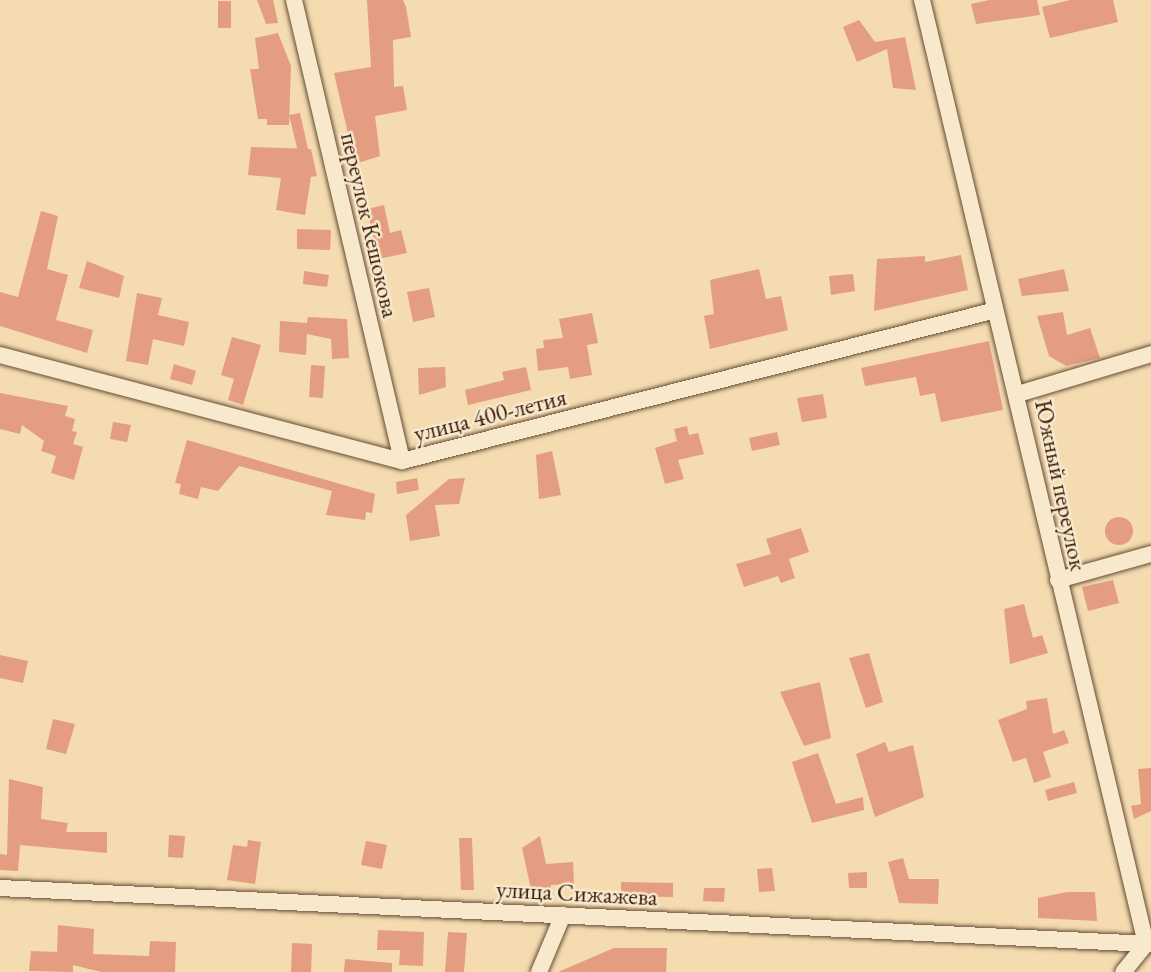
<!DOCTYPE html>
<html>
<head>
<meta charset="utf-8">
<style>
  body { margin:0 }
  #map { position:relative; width:1151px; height:972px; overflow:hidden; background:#f5dbb0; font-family:"EB Garamond",serif }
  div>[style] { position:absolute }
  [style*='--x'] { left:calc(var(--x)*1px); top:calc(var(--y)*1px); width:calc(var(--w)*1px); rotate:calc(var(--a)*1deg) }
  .building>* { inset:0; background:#e49d81 }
  .round { border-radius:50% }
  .roads { filter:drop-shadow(0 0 2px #654c35) drop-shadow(0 0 2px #654c35) }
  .minor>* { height:16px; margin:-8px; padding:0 8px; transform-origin:8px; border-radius:8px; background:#f8e8cc }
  span { translate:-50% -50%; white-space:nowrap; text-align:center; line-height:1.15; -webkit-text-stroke:5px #f8e8cc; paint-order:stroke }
  .street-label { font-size:24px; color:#351c0c }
</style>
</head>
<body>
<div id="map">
  <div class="building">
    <div style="clip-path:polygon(257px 0,273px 0,278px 23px,266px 24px)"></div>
    <div style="clip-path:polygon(367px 0,403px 0,406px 7px,411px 37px,393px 40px,394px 87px,403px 86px,407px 110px,375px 116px,380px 156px,355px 164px,334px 73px,371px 67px)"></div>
    <div style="clip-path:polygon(989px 0,1037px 0,1040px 15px,976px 24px,971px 4px)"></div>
    <div style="clip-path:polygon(1070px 0,1113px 0,1118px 22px,1050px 38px,1042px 7px)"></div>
    <div style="clip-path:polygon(218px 1px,231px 1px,231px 28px,218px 28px)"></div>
    <div style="clip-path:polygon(859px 20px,875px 42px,905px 37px,916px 90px,893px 88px,887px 49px,857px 62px,843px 27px)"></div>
    <div style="clip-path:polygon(278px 33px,291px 66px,289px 125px,267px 125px,267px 119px,258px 119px,250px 69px,259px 69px,255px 38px)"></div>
    <div style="clip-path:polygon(300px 113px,308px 149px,298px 152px,289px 115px)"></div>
    <div style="clip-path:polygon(251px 147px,311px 149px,317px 176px,311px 177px,305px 215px,276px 210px,281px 178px,248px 175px)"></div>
    <div style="clip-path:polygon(384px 205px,390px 233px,401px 230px,407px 253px,378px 259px,367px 209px)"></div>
    <div style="clip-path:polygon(41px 211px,58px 216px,47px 269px,68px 275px,56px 320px,93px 330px,87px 353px,0 326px,0 292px,18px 297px)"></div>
    <div style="clip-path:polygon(297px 229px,331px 230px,330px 250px,297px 249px)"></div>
    <div style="clip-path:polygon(961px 255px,968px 290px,874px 311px,877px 259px,925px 256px,925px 262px)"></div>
    <div style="clip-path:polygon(87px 261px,124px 276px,119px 298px,79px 288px)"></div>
    <div style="clip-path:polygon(759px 269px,766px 299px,781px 296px,788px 330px,710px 349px,704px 316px,714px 314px,710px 280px)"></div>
    <div style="clip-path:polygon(1064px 269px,1069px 291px,1022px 296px,1018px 279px)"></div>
    <div style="clip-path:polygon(304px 271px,329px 275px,327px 287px,303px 284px)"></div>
    <div style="clip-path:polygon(853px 274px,855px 291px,831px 295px,829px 276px)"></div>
    <div style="clip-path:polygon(429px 288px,435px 317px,413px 322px,407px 292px)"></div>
    <div style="clip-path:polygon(137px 293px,162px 298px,158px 315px,189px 322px,184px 346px,153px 339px,148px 365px,126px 361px)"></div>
    <div style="clip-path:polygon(1063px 312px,1067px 335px,1090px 328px,1100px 358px,1066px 366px,1049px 356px,1037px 316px)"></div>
    <div style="clip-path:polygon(592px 313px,598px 343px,587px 345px,592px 375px,570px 379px,568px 367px,538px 371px,536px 349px,544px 348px,543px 340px,563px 338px,559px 319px)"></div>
    <div style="clip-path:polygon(308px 317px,347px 319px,349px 358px,332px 359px,331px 339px,307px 334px,306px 355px,279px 352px,280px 321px,307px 323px)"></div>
    <div style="clip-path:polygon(232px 337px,261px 345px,243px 405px,228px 400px,234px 379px,221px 375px)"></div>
    <div style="clip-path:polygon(989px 341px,1003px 410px,941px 422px,935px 393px,920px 396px,916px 377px,865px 386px,861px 368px)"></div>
    <div style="clip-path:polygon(174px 364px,196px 371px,192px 385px,170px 379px)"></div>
    <div style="clip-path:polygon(311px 365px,325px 366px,323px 398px,309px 397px)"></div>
    <div style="clip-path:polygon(445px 367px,446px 387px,419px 395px,418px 368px)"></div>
    <div style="clip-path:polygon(526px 367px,531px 390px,468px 405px,465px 390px,504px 380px,502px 372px)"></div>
    <div style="clip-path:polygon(0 393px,68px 406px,65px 416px,75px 419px,72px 431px,77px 432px,73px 444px,83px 447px,74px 480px,51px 473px,56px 456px,41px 451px,44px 441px,22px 425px,20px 434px,0 429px)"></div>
    <div style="clip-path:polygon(823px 394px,827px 418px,802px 422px,797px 398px)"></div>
    <div style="clip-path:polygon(113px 422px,131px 425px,127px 442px,110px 439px)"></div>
    <div style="clip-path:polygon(687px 426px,689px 435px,698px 433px,704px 454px,678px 460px,684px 479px,665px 484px,655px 448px,677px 441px,674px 429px)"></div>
    <div style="clip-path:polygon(777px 432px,780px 445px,752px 451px,749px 438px)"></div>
    <div style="clip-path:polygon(187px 440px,375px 494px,372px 513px,366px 512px,365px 520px,326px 515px,332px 491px,239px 466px,218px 491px,201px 487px,198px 499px,179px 494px,181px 484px,175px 483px)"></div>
    <div style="clip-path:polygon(552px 451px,561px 495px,539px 499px,536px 455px)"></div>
    <div style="clip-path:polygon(417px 478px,419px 490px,397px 494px,396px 482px)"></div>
    <div style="clip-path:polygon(465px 478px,459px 504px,435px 505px,440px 536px,410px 541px,406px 515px,449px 479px)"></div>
    <div class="round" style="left:1105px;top:517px;width:28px;height:28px"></div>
    <div style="clip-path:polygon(801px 528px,809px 552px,789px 559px,795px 578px,781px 583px,778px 576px,744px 587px,736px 564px,771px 554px,766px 539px)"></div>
    <div style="clip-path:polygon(1113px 580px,1119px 603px,1088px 611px,1082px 587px)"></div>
    <div style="clip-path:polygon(1024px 604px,1033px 638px,1042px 635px,1048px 653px,1010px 664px,1004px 609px)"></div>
    <div style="clip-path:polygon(869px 653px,883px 702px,866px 708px,849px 658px)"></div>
    <div style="clip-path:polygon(0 655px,28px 661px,23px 683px,0 678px)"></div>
    <div style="clip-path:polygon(820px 682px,831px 738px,804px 746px,780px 692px)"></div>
    <div style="clip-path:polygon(1047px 698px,1053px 734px,1064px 730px,1069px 743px,1043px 752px,1051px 777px,1034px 783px,1026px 758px,1013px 762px,998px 720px,1027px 709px,1026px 701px)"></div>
    <div style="clip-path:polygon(53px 719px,75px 724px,66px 754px,46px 749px)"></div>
    <div style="clip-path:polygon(885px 742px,889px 752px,913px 745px,924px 797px,875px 817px,856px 754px)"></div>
    <div style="clip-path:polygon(818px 753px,836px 804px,863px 797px,864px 810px,812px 823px,792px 762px)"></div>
    <div style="clip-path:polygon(1151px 768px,1151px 811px,1134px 819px,1131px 806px,1141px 804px,1138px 769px)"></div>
    <div style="clip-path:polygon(9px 779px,43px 787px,41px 819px,68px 823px,66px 832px,107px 832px,107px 853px,20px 845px,18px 871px,0 870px,0 854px,7px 855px)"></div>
    <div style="clip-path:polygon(1074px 782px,1077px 793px,1048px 801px,1045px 790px)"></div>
    <div style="clip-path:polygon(169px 835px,185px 836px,183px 858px,168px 857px)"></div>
    <div style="clip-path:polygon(540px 836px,546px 864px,573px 862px,574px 884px,551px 885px,550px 895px,532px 894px,522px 848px)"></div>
    <div style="clip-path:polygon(459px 838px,472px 838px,474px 890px,461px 890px)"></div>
    <div style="clip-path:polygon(248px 840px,261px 842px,255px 884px,227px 880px,233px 845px,247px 847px)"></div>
    <div style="clip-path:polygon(366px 841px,387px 845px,382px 869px,361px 865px)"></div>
    <div style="clip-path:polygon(903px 858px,909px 879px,939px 879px,938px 904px,899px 903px,888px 862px)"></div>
    <div style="clip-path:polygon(772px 868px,775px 891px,759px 892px,757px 869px)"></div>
    <div style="clip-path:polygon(867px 872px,867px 888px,849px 888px,848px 873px)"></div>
    <div style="clip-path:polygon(621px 882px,673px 883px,673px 897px,621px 896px)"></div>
    <div style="clip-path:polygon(704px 888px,725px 888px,724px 902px,703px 901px)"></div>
    <div style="clip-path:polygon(1067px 892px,1095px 892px,1097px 921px,1038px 918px,1038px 898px)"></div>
    <div style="clip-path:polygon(58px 925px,94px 929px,93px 954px,149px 956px,150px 941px,176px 942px,175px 972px,101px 972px,73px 965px,73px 972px,29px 971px,31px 951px,57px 952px)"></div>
    <div style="clip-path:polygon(378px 930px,424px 932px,423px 966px,399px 965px,400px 950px,377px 950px)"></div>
    <div style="clip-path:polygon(448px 932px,467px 933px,464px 972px,445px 972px)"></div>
    <div style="clip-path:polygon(292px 943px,312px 944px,311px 972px,291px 972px)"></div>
    <div style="clip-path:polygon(614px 948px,667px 948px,666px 972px,558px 972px)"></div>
    <div style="clip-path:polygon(345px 959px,392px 963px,392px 972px,344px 972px)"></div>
  </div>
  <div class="roads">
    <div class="minor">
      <div style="--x:294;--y:0;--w:473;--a:76.8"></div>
      <div style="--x:922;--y:0;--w:970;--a:76.65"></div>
      <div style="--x:1146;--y:944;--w:36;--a:129"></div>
      <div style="--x:0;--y:355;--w:416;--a:14.8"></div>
      <div style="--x:402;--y:461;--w:609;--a:-14.26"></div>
      <div style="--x:1018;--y:394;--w:139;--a:-16.7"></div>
      <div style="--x:1058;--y:580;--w:97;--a:-15.6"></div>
      <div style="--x:0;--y:888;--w:1152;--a:2.79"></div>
      <div style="--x:539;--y:972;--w:62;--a:-67.2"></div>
    </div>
  </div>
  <div class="street-label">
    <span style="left:370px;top:225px;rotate:77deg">переулок Кешокова</span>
    <span style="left:490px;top:415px;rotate:-14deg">улица 400-летия</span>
    <span style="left:1061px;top:485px;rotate:78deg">Южный переулок</span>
    <span style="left:577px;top:893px;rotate:3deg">улица Сижажева</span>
  </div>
</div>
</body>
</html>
